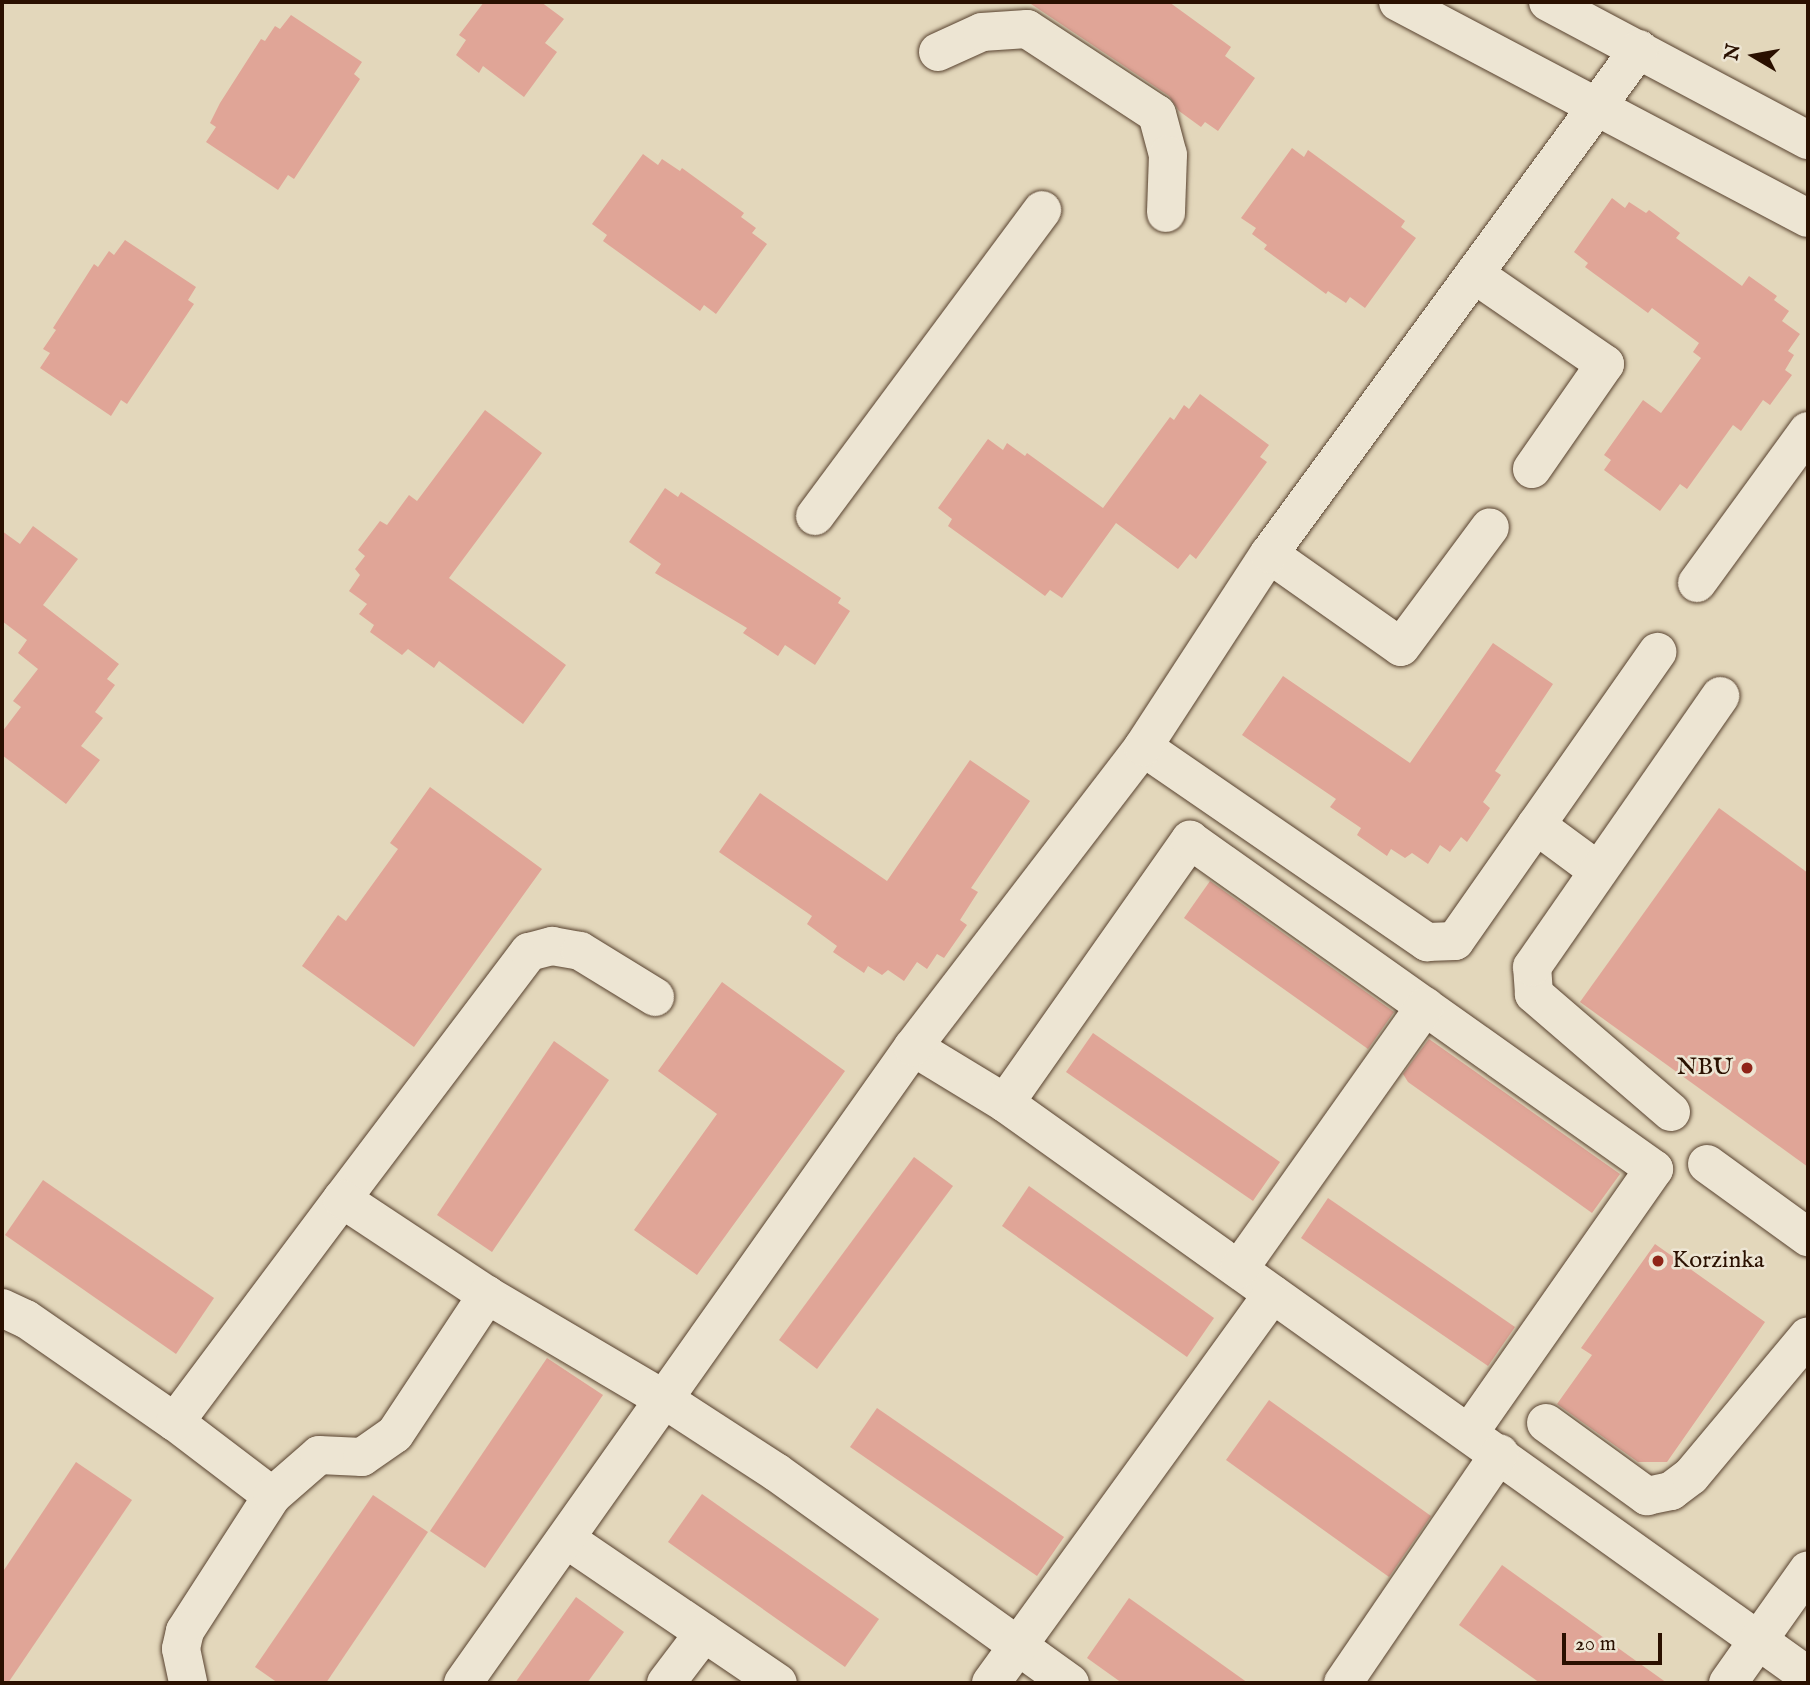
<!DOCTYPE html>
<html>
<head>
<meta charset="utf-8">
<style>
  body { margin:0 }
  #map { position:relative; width:1810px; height:1685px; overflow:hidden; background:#e3d7bb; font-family:"IM FELL English",serif }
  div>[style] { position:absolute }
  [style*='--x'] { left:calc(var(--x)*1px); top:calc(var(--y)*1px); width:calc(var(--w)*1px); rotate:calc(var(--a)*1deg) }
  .building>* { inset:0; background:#e0a597 }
  .roads { filter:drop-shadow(0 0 2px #58422f) drop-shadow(0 0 2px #58422f) }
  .minor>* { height:38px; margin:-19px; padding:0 19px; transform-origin:19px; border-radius:19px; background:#ede5d3 }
  .dots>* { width:19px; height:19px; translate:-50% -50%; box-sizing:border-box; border:4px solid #ede5d3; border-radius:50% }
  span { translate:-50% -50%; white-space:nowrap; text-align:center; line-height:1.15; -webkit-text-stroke:5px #ede5d3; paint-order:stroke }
  .poi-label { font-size:24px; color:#2a1000 }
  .right { translate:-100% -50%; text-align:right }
  .left { translate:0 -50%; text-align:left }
  .frame { position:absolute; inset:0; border:4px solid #2a1000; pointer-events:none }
  .north { position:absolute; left:1719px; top:21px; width:70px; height:70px; -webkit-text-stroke:5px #ede5d3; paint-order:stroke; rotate:280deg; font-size:19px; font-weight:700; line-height:28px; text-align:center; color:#2a1000 }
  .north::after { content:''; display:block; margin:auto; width:24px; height:32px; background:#2a1000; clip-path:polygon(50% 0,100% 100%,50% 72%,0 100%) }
  .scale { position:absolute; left:1562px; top:1633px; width:100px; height:32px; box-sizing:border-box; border:4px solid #2a1000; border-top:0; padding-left:9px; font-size:21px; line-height:24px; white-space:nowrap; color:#2a1000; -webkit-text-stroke:5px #ede5d3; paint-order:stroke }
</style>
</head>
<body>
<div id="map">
  <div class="building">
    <div style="clip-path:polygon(484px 2px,541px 2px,564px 19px,545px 43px,557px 52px,524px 97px,483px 66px,479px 73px,456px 55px,466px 40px,459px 35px)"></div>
    <div style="clip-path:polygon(1028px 2px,1169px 2px,1231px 47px,1225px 56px,1255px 78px,1218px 131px,1205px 122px,1201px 127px,1179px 111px,1169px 96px)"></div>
    <div style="clip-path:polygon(291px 15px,362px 62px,354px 74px,360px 79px,294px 179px,288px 175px,278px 190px,206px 142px,216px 127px,210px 123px,220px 103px,261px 39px,265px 41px,275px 26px,280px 29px)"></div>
    <div style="clip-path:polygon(1292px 148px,1304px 157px,1308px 150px,1405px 221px,1401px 227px,1416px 238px,1365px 308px,1350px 297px,1346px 303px,1328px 291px,1326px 294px,1293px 270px,1264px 249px,1267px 245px,1252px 234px,1256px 228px,1241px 218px)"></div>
    <div style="clip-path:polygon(643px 154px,658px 165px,662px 159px,680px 171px,682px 168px,744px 213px,741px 217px,756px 228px,752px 233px,767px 244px,716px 314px,704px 305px,700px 311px,603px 241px,607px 235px,592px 224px)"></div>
    <div style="clip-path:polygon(1612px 198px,1625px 208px,1629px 202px,1646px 213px,1649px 210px,1680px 233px,1676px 238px,1742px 286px,1749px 276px,1777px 296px,1774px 300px,1789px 311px,1782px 321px,1800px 334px,1788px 351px,1794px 355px,1785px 370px,1792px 375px,1770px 405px,1763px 400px,1741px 431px,1733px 425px,1687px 489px,1680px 484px,1660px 511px,1604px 470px,1611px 460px,1604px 455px,1643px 400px,1661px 413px,1701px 358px,1693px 352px,1699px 343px,1652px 308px,1648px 313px,1585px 267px,1588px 263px,1574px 252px)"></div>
    <div style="clip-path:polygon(125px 240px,196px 287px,188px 300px,194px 304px,127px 404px,121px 400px,111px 416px,40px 368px,50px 353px,43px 349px,56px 330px,53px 328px,94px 264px,98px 267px,109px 251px,114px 255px)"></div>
    <div style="clip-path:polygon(1200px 394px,1269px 445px,1260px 457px,1267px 462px,1196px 559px,1190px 554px,1178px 569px,1116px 523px,1062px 598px,1050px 590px,1045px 596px,948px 526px,952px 519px,938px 508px,988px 439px,1003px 450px,1007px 443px,1025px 456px,1027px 453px,1103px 508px,1170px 417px,1174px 420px,1184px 405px,1189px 409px)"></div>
    <div style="clip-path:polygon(485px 410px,542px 453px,449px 578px,566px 665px,523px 724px,439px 661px,434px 668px,408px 649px,402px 655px,370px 632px,374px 625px,359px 614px,367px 604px,349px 591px,360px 575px,355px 569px,365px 556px,358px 550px,380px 521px,387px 525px,409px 495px,417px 501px)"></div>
    <div style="clip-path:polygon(665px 488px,678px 497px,681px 492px,841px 598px,838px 603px,850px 611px,815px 665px,785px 645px,778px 656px,743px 633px,747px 628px,655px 573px,661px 564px,629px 542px)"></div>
    <div style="clip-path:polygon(33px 526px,78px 559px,43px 605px,119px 664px,107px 679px,115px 685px,95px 712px,103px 718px,81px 746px,100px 760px,66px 804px,2px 755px,2px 732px,21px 707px,13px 701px,38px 669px,18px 653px,27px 640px,2px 621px,2px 531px,20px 544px)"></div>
    <div style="clip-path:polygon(1493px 643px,1553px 684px,1495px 771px,1501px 775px,1483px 802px,1490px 808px,1467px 842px,1461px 837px,1450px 852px,1440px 845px,1428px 864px,1412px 853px,1405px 858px,1391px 849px,1387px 856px,1357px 835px,1361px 828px,1330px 807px,1336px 799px,1242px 735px,1283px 676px,1410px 763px)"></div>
    <div style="clip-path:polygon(970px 760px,1030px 801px,971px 888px,978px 892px,960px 920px,967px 925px,944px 958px,937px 954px,927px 969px,917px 962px,904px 981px,888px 970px,882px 975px,868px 966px,864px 973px,833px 952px,837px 946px,807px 924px,812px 916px,719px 852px,760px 793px,887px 881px)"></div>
    <div style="clip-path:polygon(430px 787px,542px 869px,414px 1047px,302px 966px,338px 915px,346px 921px,398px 849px,390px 843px)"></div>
    <div style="clip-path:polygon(1719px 808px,1808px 873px,1808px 1167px,1580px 1002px)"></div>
    <div style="clip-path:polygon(1210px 881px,1394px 1012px,1368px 1049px,1184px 918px)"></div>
    <div style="clip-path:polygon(722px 982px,845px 1071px,697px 1275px,634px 1230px,717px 1114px,658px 1071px)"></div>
    <div style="clip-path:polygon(1093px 1033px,1280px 1162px,1253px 1201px,1066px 1072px)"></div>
    <div style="clip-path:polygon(1429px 1039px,1620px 1174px,1592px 1213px,1408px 1082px,1403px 1074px)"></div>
    <div style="clip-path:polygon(554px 1041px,609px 1080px,492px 1252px,437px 1215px)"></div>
    <div style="clip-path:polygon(914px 1157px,953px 1186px,817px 1369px,779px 1340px)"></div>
    <div style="clip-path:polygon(43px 1180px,214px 1298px,176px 1354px,5px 1235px)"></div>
    <div style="clip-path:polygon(1029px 1186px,1214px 1318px,1187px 1357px,1002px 1226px)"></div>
    <div style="clip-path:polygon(1328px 1198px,1515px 1327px,1488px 1366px,1301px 1238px)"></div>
    <div style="clip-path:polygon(1655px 1244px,1765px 1322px,1667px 1462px,1638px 1462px,1557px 1404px,1592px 1355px,1581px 1348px)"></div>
    <div style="clip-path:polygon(547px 1358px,603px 1395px,485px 1568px,430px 1531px)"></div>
    <div style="clip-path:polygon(1269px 1400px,1431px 1516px,1389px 1577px,1226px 1460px)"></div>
    <div style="clip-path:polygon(877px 1408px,1064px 1537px,1037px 1576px,850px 1447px)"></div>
    <div style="clip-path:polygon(76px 1462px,132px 1500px,8px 1683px,2px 1683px,2px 1573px)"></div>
    <div style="clip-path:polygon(702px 1494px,879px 1619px,845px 1667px,668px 1542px)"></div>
    <div style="clip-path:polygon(373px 1495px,428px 1532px,326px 1683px,278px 1683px,255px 1667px)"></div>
    <div style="clip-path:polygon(1502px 1565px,1667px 1683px,1540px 1683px,1459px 1625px)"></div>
    <div style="clip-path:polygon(576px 1597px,624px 1632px,587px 1683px,515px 1683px)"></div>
    <div style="clip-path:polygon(1129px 1598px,1248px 1683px,1122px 1683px,1087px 1658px)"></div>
  </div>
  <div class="roads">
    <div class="minor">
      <div style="--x:1398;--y:2;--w:463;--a:27.8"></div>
      <div style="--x:1548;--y:2;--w:294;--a:28"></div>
      <div style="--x:938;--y:52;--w:48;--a:-24.4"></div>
      <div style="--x:982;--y:32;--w:45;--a:-3.8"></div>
      <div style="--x:1027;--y:29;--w:155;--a:33.2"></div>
      <div style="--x:1157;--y:114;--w:42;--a:75"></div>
      <div style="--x:1168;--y:155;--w:58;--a:92"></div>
      <div style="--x:1474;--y:274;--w:159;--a:34.5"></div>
      <div style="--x:1605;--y:364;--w:128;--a:124.8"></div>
      <div style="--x:815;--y:516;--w:381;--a:-53.4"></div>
      <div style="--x:1269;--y:554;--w:161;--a:35.2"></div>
      <div style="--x:1401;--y:647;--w:149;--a:-53.4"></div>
      <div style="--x:1697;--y:583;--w:188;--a:-53.9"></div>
      <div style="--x:1143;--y:747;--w:345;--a:34.5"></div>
      <div style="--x:1427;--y:942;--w:28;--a:-2"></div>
      <div style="--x:1455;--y:941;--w:353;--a:-55"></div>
      <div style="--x:1536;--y:825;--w:76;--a:36.4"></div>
      <div style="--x:913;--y:1047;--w:108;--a:31.3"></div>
      <div style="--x:1005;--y:1103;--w:986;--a:35.51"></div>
      <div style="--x:1005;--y:1103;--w:322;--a:-54.9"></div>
      <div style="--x:1190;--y:840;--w:569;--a:35.34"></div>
      <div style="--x:1654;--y:1169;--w:321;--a:125"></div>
      <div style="--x:1671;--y:1112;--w:181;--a:-139.3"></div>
      <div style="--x:1534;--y:994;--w:27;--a:-94"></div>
      <div style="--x:1532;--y:967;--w:330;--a:-55.2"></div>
      <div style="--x:1707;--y:1164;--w:125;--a:35.9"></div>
      <div style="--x:342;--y:1199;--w:310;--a:-52.9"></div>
      <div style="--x:529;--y:952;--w:24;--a:-15"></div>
      <div style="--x:552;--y:946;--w:28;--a:10"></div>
      <div style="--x:580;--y:951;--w:88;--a:31.5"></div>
      <div style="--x:1239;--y:1269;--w:322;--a:-54.7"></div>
      <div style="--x:2;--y:1308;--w:26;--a:25"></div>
      <div style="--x:26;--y:1319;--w:181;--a:34.7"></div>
      <div style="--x:175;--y:1422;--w:122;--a:37.3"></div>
      <div style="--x:272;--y:1496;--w:161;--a:122.8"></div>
      <div style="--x:185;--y:1631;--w:18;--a:103"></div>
      <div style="--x:181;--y:1649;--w:35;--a:78"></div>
      <div style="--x:175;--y:1422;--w:279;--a:-53.2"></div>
      <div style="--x:342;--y:1199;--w:174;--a:33.5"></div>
      <div style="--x:487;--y:1295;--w:207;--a:30.5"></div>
      <div style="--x:665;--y:1400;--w:132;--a:33"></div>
      <div style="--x:776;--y:1472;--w:362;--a:35.7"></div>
      <div style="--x:1546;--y:1423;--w:125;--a:35.9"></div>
      <div style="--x:1647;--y:1496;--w:25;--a:-12"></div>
      <div style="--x:1671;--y:1491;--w:25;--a:-37"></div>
      <div style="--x:1691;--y:1476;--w:182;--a:-50.1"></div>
      <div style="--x:272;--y:1496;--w:62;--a:-41.1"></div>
      <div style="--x:319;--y:1455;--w:43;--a:2.7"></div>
      <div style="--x:362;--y:1457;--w:40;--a:-34.9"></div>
      <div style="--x:395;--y:1434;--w:167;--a:-56.5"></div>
      <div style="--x:566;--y:1539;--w:256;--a:34.2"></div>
      <div style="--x:463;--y:1683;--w:779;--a:-54.72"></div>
      <div style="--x:913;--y:1047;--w:378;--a:-52.5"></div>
      <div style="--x:1143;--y:747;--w:230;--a:-56.9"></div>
      <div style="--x:1269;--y:554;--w:626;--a:-53.77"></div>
      <div style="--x:666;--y:1683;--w:63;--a:-52.8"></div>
      <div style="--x:991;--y:1683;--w:480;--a:-54.1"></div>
      <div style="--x:1343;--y:1683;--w:278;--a:-55.7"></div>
      <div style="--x:1728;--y:1683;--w:138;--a:-54.7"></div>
    </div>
  </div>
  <div class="dots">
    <div style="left:1747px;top:1068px;background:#8f2418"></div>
    <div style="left:1658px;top:1261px;background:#8f2418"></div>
  </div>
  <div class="poi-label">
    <span class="right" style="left:1733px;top:1068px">NBU</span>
    <span class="left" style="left:1672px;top:1261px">Korzinka</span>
  </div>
  <div class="frame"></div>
  <div class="north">N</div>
  <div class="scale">20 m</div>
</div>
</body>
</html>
